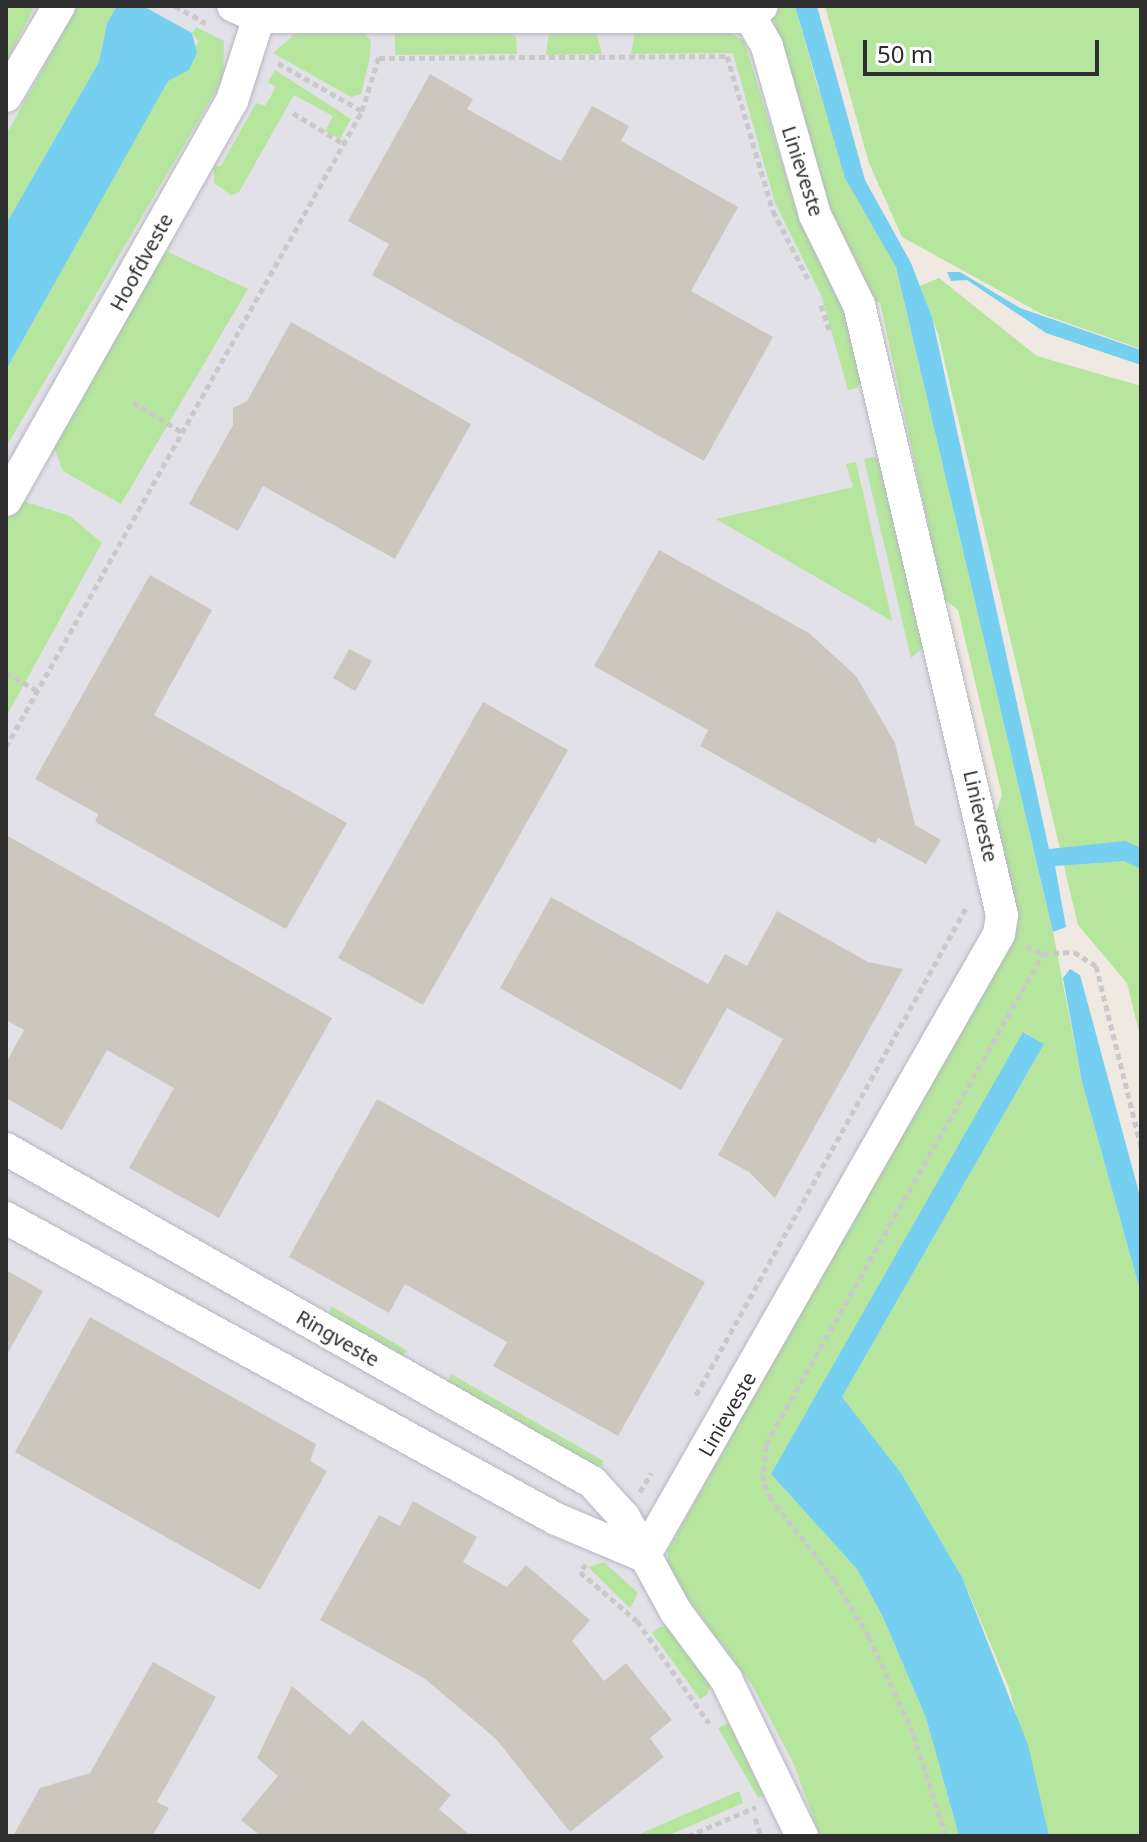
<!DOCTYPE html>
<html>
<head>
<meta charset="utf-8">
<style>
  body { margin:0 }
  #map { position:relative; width:1147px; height:1842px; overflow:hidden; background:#efe9e1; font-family:"Noto Sans",sans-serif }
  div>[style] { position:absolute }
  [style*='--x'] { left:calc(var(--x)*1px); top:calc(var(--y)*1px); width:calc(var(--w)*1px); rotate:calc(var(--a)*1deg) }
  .industrial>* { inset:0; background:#e3e1e8 }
  .green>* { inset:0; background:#b6e59e }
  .water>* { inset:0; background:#75cff0 }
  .building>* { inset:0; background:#cbc7bf }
  .path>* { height:5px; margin-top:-2.5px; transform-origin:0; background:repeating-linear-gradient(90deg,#c9c9c9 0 6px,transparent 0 10px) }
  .roads { filter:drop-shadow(0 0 2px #b4b7c1) drop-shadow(0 0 2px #b4b7c1) }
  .minor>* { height:32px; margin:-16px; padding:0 16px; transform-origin:16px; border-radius:16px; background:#fff }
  span { translate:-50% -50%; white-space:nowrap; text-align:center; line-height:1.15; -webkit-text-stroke:7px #fff; paint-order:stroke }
  .street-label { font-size:20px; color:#2e2e2e }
  .frame { position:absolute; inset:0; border:8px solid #2e2e2e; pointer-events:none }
  .scale { position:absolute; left:863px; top:40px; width:236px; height:36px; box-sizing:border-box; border:4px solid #2e2e2e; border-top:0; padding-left:10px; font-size:24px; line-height:28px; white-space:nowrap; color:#2e2e2e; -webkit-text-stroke:6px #fff; paint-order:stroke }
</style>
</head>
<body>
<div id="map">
  <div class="industrial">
    <div style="clip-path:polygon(6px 6px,792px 6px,1025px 939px,910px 1836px,6px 1836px)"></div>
  </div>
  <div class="green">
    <div style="clip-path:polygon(6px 6px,35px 6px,6px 62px)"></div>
    <div style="clip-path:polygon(78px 6px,117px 6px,107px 23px,99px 62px,6px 224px,6px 135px)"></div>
    <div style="clip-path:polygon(770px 6px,795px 6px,818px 88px,896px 267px,1053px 932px,1082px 1082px,1141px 1294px,1141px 1836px,1049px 1836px,1009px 1688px,962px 1577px,901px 1473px,842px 1397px,1044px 1044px,1024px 1032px,771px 1474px,857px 1569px,883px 1617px,926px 1718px,959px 1836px,820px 1836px,793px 1762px,752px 1685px,667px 1571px,668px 1550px,1016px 926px,995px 816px,1002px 795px,958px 610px,944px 599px,880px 302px,873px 303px,815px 176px)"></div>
    <div style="clip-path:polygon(825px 6px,1141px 6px,1141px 349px,1042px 314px,902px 237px,869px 163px)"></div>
    <div style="clip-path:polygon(196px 27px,224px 41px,223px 79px,6px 447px,6px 370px,168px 80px,199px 42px,192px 33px)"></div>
    <div style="clip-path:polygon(508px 31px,516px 37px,517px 54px,395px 55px,395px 32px)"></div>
    <div style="clip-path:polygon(363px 32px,371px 41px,369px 62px,361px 94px,351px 97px,273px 53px,296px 33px)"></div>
    <div style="clip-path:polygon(549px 32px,596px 32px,602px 54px,546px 55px)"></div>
    <div style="clip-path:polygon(635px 32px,731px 33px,744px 41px,799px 218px,845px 308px,863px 380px,857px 388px,848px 390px,821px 295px,775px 203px,733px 53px,631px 54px)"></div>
    <div style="clip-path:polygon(275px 70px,351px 119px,340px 139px,325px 131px,333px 116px,294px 95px,239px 192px,231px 195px,214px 183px,214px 166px,221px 166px,256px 103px,265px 106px,276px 87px,268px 82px)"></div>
    <div style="clip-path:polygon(168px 252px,248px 289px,121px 504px,63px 471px,51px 439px,150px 260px)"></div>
    <div style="clip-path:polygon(939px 278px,1037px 356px,1141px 386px,1141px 1040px,1127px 983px,1078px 925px,938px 334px,920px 286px)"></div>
    <div style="clip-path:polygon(875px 457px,884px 464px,925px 646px,911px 658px,864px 459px)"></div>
    <div style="clip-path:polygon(856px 462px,892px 621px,716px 519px,853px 487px,846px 464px)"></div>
    <div style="clip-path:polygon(23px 501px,70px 516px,102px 543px,6px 717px,6px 518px)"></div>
    <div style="clip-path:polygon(331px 1306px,408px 1351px,399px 1357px,329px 1318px)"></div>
    <div style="clip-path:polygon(451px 1374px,604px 1461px,602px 1465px,592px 1467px,491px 1404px,488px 1409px,447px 1383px)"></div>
    <div style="clip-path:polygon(604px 1562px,638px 1593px,630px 1608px,588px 1567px)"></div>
    <div style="clip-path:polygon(660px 1627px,671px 1627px,711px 1683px,707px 1695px,700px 1699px,652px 1633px)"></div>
    <div style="clip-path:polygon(731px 1722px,770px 1792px,758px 1798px,718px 1728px)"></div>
    <div style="clip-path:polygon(739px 1791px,743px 1803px,667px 1836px,635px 1836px)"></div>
  </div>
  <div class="water">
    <div style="clip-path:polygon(117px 6px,143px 6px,192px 33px,197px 53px,189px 70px,168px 81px,6px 370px,6px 224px,99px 62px,107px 23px)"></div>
    <div style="clip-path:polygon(795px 6px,817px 6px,865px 180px,911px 263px,932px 317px,1049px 849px,1125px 841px,1141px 848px,1141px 869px,1124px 861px,1055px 866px,1066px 927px,1053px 932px,896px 267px,845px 178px)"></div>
    <div style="clip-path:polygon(947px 272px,960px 272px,1020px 308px,1141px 350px,1141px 365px,1046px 333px,967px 280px,951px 281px)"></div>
    <div style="clip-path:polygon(1070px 969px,1080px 975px,1141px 1200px,1141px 1294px,1082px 1082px,1063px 978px)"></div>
    <div style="clip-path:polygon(1023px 1032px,1044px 1044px,842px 1397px,901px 1473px,962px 1577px,1028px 1745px,1049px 1836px,959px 1836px,926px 1718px,883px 1617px,857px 1569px,771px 1474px)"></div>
  </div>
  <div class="building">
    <div style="clip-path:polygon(430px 74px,473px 99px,467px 109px,561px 161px,592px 106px,629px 126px,621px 141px,738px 207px,691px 291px,773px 337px,704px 461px,372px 275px,389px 244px,348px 221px)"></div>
    <div style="clip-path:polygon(291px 322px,471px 424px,395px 559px,263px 486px,238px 531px,189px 504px,233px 425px,233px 408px,247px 401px)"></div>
    <div style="clip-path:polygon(659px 550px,809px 633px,856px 676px,895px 743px,915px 825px,941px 840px,926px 864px,878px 838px,875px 844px,700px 746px,708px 730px,594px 666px)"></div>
    <div style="clip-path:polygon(150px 575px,212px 610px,154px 715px,347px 823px,286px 929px,95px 822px,98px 814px,35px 779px)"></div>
    <div style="clip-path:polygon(349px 649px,372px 661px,355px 691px,333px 678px)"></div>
    <div style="clip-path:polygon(483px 702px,568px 750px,423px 1005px,338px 958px)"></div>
    <div style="clip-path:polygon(6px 835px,332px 1018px,219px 1218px,129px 1168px,174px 1088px,107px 1050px,62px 1130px,6px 1098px,6px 1063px,24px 1030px,6px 1020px)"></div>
    <div style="clip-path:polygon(551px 897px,708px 984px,725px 954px,747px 966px,777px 911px,868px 962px,903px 969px,775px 1198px,749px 1172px,718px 1155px,783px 1039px,727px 1008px,681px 1090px,500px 988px)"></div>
    <div style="clip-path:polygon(377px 1099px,705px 1282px,618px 1436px,493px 1366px,507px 1342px,405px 1284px,389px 1313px,289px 1257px)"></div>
    <div style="clip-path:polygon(6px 1270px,43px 1291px,6px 1356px)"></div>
    <div style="clip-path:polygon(90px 1317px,316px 1444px,310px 1461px,327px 1471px,260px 1590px,15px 1452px)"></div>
    <div style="clip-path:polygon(413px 1501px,477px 1537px,463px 1562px,507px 1587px,526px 1565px,590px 1620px,572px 1641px,604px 1681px,626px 1663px,672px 1720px,650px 1738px,664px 1757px,570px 1832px,496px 1739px,424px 1678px,320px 1620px,379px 1515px,400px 1526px)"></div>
    <div style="clip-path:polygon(153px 1662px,216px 1697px,157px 1802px,169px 1808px,152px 1836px,13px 1836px,40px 1788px,90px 1773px)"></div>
    <div style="clip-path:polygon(292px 1686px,350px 1735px,362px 1720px,451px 1795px,439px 1809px,471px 1836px,261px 1836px,241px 1820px,278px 1776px,257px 1758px)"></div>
  </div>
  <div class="path">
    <div style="--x:175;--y:6;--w:35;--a:29"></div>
    <div style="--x:379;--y:58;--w:348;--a:-0.3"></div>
    <div style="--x:727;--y:56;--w:162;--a:73.5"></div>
    <div style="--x:773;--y:211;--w:76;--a:62.8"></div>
    <div style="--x:278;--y:63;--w:97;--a:29.7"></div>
    <div style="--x:293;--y:113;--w:60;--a:31.3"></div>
    <div style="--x:821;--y:305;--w:26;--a:72"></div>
    <div style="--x:133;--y:402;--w:57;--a:31.5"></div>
    <div style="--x:6;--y:672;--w:37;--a:31"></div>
    <div style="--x:6;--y:747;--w:729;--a:-60.76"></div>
    <div style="--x:362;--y:111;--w:58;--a:-72.8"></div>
    <div style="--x:1026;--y:946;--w:19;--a:25"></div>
    <div style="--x:696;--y:1395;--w:557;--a:-61"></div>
    <div style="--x:640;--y:1492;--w:22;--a:-60"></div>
    <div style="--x:586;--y:1564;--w:10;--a:127"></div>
    <div style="--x:580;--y:1572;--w:75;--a:40.7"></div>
    <div style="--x:637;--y:1621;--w:125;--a:54.8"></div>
    <div style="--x:755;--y:1818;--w:19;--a:72"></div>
    <div style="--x:688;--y:1836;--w:74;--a:-23.1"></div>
    <div style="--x:946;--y:1836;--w:108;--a:-107.8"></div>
    <div style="--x:913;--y:1733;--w:106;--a:-114.6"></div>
    <div style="--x:869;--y:1637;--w:66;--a:-120.8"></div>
    <div style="--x:835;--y:1580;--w:103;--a:-128.3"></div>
    <div style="--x:771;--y:1499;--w:20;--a:-114"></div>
    <div style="--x:763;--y:1481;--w:37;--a:-85"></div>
    <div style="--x:766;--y:1444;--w:563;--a:-60.52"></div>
    <div style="--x:1043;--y:954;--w:31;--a:-4"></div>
    <div style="--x:1074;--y:952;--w:26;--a:32"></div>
    <div style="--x:1096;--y:966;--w:187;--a:76"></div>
  </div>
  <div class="roads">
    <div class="minor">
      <div style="--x:259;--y:17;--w:491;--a:0"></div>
      <div style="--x:750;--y:17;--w:16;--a:-43"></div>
      <div style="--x:6;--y:96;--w:104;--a:-59.5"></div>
      <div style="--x:6;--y:500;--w:459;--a:-60.5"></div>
      <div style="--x:232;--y:101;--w:88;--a:-72.2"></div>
      <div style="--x:259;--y:17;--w:28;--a:-157"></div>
      <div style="--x:6;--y:1149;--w:674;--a:29.61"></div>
      <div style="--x:592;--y:1482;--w:47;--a:47.6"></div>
      <div style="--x:624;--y:1517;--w:108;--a:61.3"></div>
      <div style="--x:676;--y:1612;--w:84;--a:53.3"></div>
      <div style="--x:726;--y:1679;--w:174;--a:64.2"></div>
      <div style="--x:6;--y:1218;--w:627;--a:28.69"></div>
      <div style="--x:556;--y:1519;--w:95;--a:22.8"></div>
      <div style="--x:644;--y:1556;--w:716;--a:-60.28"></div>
      <div style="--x:999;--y:934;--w:19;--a:-81"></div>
      <div style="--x:1002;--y:915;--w:627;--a:-103.19"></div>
      <div style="--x:859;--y:305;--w:100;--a:-116.1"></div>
      <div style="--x:815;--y:215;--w:176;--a:-105.9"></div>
      <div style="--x:767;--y:46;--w:34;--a:-120"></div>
    </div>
  </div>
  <div class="street-label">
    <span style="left:803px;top:171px;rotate:72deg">Linieveste</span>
    <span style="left:141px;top:262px;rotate:-61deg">Hoofdveste</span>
    <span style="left:981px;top:816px;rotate:77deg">Linieveste</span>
    <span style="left:338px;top:1338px;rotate:30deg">Ringveste</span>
    <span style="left:727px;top:1414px;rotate:-60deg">Linieveste</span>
  </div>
  <div class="frame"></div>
  <div class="scale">50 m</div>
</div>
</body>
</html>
